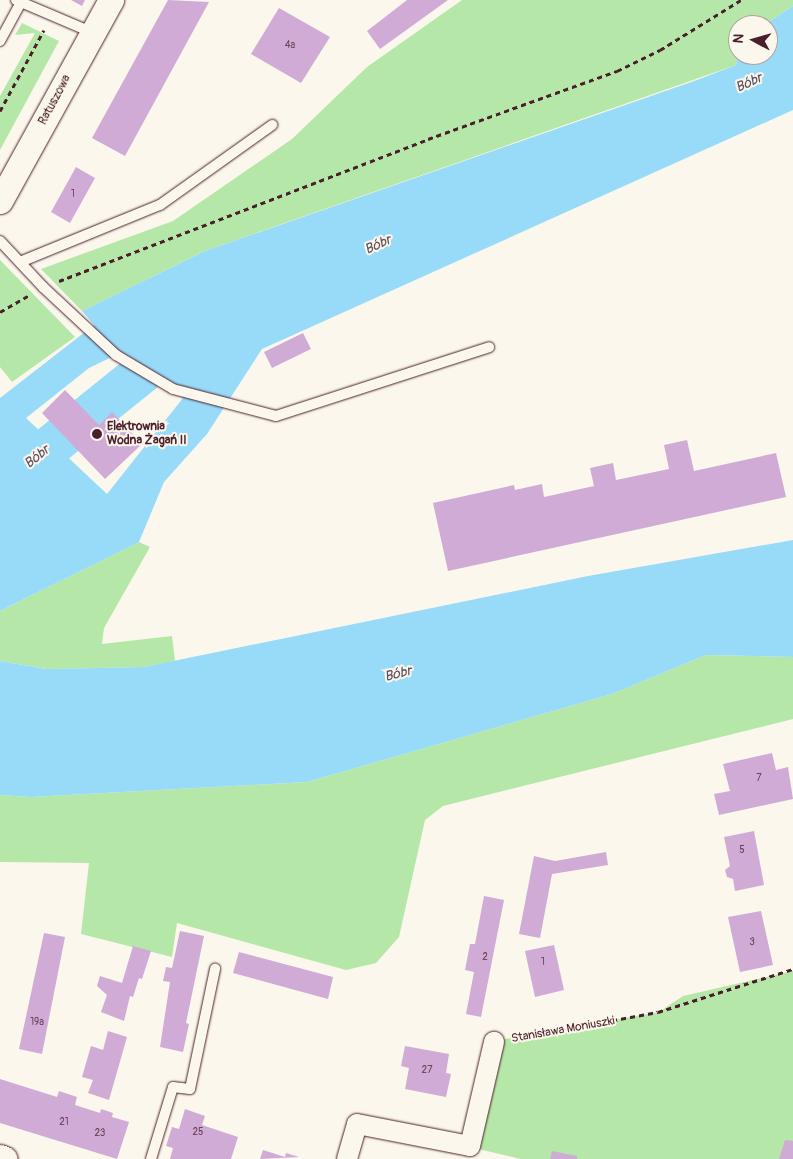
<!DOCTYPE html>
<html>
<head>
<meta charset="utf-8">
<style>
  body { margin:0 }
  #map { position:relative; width:793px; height:1159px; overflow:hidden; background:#fbf7ec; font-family:Pangolin,sans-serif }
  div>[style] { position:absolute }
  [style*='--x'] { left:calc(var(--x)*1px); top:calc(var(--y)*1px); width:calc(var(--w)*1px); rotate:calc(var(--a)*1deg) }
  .green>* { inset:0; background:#b5e8a8 }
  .water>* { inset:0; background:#97dbf9 }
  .river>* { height:42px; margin:-21px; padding:0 21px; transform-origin:21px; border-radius:21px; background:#97dbf9 }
  .building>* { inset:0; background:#cfabd5 }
  .path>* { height:3px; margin-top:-1.5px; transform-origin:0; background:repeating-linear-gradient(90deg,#4a1f2b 0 5px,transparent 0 9px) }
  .roads { filter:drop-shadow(0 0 1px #4a1f2b) drop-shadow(0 0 1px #4a1f2b) }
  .service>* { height:10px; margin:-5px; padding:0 5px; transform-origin:5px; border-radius:5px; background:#fbf7ec }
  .minor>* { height:20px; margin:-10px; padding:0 10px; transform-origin:10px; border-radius:10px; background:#fbf7ec }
  .tertiary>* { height:25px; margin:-12.5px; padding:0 12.5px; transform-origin:12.5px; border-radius:12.5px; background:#fbf7ec }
  .dots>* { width:14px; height:14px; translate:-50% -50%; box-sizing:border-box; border:2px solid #fbf7ec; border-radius:50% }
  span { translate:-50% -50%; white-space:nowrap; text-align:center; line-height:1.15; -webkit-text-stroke:4px #fbf7ec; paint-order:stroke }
  .number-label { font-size:10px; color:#6b4256 }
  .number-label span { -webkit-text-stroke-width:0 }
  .street-label { font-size:12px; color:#4a1f2b }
  .poi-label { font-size:12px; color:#4a1f2b; font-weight:700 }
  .left { translate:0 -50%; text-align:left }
  .water-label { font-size:14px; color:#5d4e5e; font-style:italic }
  .north { position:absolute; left:728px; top:15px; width:50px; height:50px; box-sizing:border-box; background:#fbf7ec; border:1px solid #b4a19f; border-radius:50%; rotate:276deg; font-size:14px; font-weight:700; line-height:20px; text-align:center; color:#4a1f2b }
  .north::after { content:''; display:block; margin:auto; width:18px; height:22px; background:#4a1f2b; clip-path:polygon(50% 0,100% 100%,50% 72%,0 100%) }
</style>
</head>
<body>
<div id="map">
  <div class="green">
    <div style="clip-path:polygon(462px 0,793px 0,793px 6px,764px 25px,738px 25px,739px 55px,736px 65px,205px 251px,82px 311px,41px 269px,173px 221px,292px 139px,367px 67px)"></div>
    <div style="clip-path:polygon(22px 23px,59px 41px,0 150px,0 96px,35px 33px,15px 35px)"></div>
    <div style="clip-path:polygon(0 260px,75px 337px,12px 382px,0 367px)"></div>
    <div style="clip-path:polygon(139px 542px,150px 547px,104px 628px,102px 644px,172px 636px,175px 661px,144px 667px,47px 669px,0 661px,0 611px)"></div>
    <div style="clip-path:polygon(706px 655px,793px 657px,793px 719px,443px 806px,425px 820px,399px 937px,376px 963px,346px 970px,177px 923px,172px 957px,81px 934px,89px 863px,0 862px,0 795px,31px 797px,307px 782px,612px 694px)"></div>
    <div style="clip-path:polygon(793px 971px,793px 1159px,521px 1159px,470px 1147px,494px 1041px,659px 1012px,683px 996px)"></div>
  </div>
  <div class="water">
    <div style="clip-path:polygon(evenodd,793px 6px,793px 110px,262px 349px,207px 434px,164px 482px,139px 542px,0 611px,0 398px,94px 325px,82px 311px,205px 251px,697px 80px,736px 65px,739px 55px,768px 55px,768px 25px,764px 25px,793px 6px,116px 355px,183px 398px,107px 494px,26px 418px,89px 368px,116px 355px)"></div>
    <div style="clip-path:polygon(793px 540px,793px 657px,706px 655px,612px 694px,307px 782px,31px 797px,0 795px,0 661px,47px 669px,144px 667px,588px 576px)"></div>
  </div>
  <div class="river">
    <div style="--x:0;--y:487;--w:238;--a:-38.8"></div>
  </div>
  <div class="building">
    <div style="clip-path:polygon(71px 0,85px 0,82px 6px)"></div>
    <div style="clip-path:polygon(168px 0,209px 2px,125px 156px,92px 138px)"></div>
    <div style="clip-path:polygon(407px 0,448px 0,380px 49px,367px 31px)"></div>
    <div style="clip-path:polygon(279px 8px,330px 37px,301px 83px,251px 54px)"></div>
    <div style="clip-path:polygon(76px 167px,95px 178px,70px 223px,51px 212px)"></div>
    <div style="clip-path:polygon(303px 333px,311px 349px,272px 368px,264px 352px)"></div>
    <div style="clip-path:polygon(65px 390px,99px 425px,112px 412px,142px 444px,105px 479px,42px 413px)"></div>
    <div style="clip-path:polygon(687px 440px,694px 471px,776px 453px,786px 497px,448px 571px,433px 503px,514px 485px,515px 490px,542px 484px,544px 497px,594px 486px,590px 468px,613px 463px,616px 480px,669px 469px,664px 445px)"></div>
    <div style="clip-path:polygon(772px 753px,776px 770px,788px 767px,793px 799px,719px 815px,714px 794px,730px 791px,723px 764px)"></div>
    <div style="clip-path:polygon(754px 831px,764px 885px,735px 891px,733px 879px,727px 877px,725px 870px,730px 866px,724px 837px)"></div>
    <div style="clip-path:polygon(606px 852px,608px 865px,552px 874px,540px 938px,519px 934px,534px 856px,555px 861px)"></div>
    <div style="clip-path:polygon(484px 896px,504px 900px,481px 1017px,466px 1014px,474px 972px,465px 970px,470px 944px,475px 944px)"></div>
    <div style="clip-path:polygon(761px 911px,773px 965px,740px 972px,728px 917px)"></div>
    <div style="clip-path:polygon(180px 931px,204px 936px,186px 1023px,189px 1024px,183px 1052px,160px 1047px,170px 982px,163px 981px,166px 967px,172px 968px)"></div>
    <div style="clip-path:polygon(44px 933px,65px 937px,42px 1054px,19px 1049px)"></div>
    <div style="clip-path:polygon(554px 945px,564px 990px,535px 997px,525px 951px)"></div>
    <div style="clip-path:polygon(133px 946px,151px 951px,142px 979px,139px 978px,133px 997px,130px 996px,124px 1021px,101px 1012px,107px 995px,97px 986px,100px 976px,122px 983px)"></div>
    <div style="clip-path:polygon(239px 952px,333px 977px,328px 999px,233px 973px)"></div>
    <div style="clip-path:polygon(108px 1031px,127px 1037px,109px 1100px,88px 1093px,93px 1080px,82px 1077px,91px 1046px,103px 1050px)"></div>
    <div style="clip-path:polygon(405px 1046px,449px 1054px,446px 1073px,451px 1074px,446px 1097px,405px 1089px,409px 1068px,401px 1066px)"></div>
    <div style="clip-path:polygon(0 1079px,57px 1097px,59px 1091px,77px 1097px,75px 1105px,100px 1113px,101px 1109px,113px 1113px,112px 1117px,129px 1122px,117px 1159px,0 1123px)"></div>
    <div style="clip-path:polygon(185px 1109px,205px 1116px,202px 1125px,238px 1137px,231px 1159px,170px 1159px,173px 1148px,166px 1146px,172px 1127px,179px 1129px)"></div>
    <div style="clip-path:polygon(785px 1140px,793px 1141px,793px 1159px,779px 1159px)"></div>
    <div style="clip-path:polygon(263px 1150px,285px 1157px,286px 1153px,299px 1157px,260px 1159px)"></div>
    <div style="clip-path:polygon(552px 1151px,577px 1156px,577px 1159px,550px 1159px)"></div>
  </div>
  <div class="path">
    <div style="--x:0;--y:111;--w:92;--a:-61.5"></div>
    <div style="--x:59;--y:281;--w:395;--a:-21"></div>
    <div style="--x:428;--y:139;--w:201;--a:-19.8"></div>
    <div style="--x:617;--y:71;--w:48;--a:-26"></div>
    <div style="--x:660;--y:50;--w:95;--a:-31.7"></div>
    <div style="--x:0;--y:312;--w:34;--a:-30"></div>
    <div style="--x:515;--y:1038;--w:145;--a:-10.3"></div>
    <div style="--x:658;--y:1012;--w:142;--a:-17.7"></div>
  </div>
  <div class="roads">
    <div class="service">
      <div style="--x:16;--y:0;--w:82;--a:23.1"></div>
      <div style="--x:0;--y:41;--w:44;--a:-61.7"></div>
      <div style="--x:0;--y:241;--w:63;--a:46.9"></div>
      <div style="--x:43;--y:287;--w:100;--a:43"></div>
      <div style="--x:116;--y:355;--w:66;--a:30.8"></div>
      <div style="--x:173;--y:389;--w:106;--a:14.7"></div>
      <div style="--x:276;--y:416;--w:224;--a:-17.9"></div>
      <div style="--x:20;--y:262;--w:151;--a:-22.2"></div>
      <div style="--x:160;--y:205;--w:138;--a:-35.5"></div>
      <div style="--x:151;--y:1159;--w:75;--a:-73"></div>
      <div style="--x:173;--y:1087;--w:17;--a:7"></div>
      <div style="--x:190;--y:1089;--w:123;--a:-78.2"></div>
    </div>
    <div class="minor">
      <div style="--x:347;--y:1159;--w:36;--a:-74"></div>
      <div style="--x:357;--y:1124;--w:115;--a:11"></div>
      <div style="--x:470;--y:1146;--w:107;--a:-77"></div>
    </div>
    <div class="tertiary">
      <div style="--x:0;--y:201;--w:230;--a:-61.1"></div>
      <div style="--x:0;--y:1157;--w:5;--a:22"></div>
    </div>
  </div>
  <div class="dots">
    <div style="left:97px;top:434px;background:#4a1f2b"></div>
  </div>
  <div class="number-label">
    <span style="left:290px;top:46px">4a</span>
    <span style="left:73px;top:195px">1</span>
    <span style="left:759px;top:779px">7</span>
    <span style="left:742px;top:851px">5</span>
    <span style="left:752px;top:943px">3</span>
    <span style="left:485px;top:958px">2</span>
    <span style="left:543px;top:963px">1</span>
    <span style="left:37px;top:1023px">19a</span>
    <span style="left:427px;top:1071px">27</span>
    <span style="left:64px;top:1123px">21</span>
    <span style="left:198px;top:1133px">25</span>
    <span style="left:100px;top:1134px">23</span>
  </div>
  <div class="street-label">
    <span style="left:55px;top:100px;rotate:-62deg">Ratuszowa</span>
    <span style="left:563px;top:1030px;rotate:-10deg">Stanisława Moniuszki</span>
  </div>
  <div class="poi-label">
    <span class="left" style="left:107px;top:434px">Elektrownia<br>Wodna Żagań II</span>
  </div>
  <div class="water-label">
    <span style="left:749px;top:83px;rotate:-24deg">Bóbr</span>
    <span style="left:378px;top:245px;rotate:-24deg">Bóbr</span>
    <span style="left:37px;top:457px;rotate:-39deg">Bóbr</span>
    <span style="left:398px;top:674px;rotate:-14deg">Bóbr</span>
  </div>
  <div class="north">N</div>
</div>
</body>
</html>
